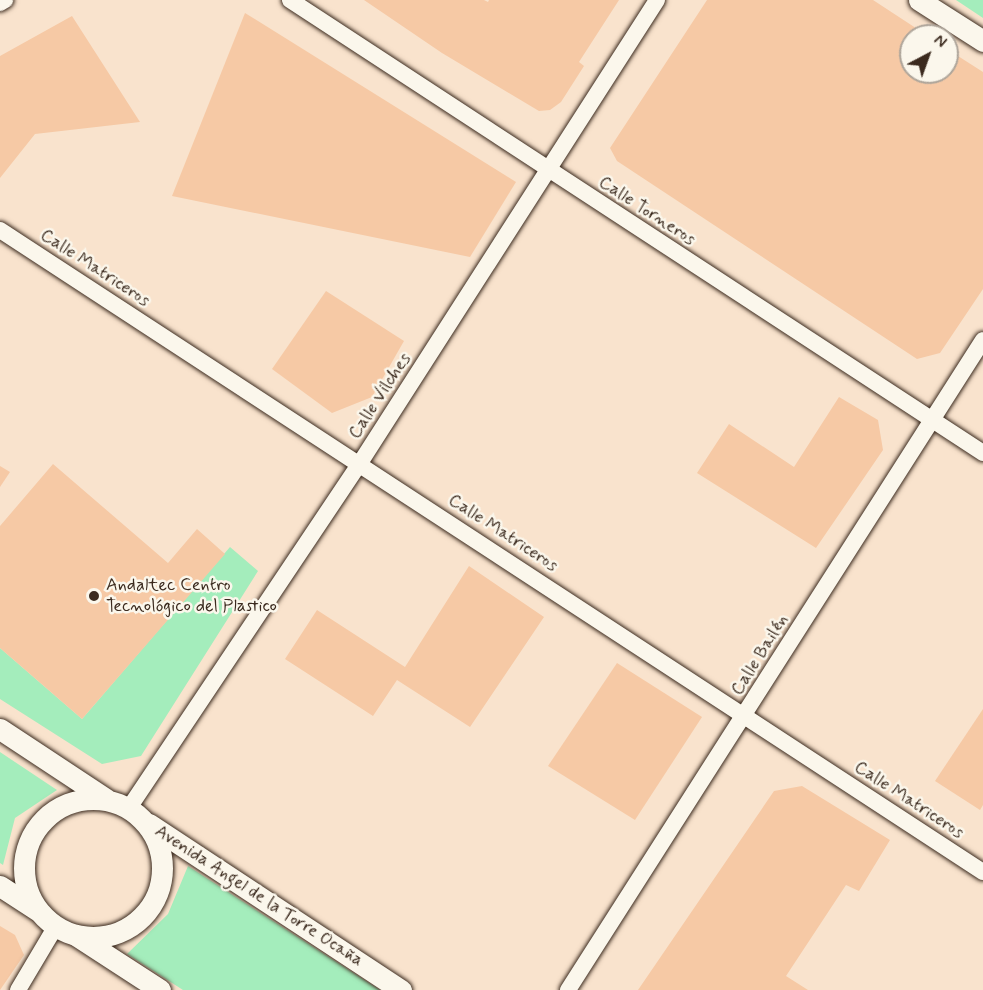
<!DOCTYPE html>
<html>
<head>
<meta charset="utf-8">
<style>
  body { margin:0 }
  #map { position:relative; width:983px; height:990px; overflow:hidden; background:#faeede; font-family:Mynerve,sans-serif }
  div>[style] { position:absolute }
  [style*='--x'] { left:calc(var(--x)*1px); top:calc(var(--y)*1px); width:calc(var(--w)*1px); rotate:calc(var(--a)*1deg) }
  .built>* { inset:0; background:#f9e3cd }
  .green>* { inset:0; background:#a4edbc }
  .building>* { inset:0; background:#f6c9a5 }
  .roads { filter:drop-shadow(0 0 2px #3b2a1e) drop-shadow(0 0 2px #3b2a1e) }
  .minor>* { height:16px; margin:-8px; padding:0 8px; transform-origin:8px; border-radius:8px; background:#fbf7ec }
  .tertiary>* { height:21px; margin:-10.5px; padding:0 10.5px; transform-origin:10.5px; border-radius:10.5px; background:#fbf7ec }
  .tertiary>.ring { margin:-10.5px; padding:0; box-sizing:content-box; background:none; border:21px solid #fbf7ec; border-radius:50% }
  .dots>* { width:16px; height:16px; translate:-50% -50%; box-sizing:border-box; border:3px solid #fbf7ec; border-radius:50% }
  span { translate:-50% -50%; white-space:nowrap; text-align:center; line-height:1.15; -webkit-text-stroke:5px #fbf7ec; paint-order:stroke }
  .street-label { font-size:18px; color:#3b2a1e }
  .poi-label { font-size:18px; color:#3b2a1e }
  .left { translate:0 -50%; text-align:left }
  .north { position:absolute; left:899px; top:24px; width:60px; height:60px; box-sizing:border-box; background:#fbf7ec; border:2px solid #aea59a; border-radius:50%; rotate:41deg; font-size:16px; font-weight:700; line-height:24px; text-align:center; color:#3b2a1e }
  .north::after { content:''; display:block; margin:auto; width:21px; height:27px; background:#3b2a1e; clip-path:polygon(50% 0,100% 100%,50% 72%,0 100%) }
</style>
</head>
<body>
<div id="map">
  <div class="built">
    <div style="clip-path:polygon(evenodd,0 0,983px 0,983px 990px,0 990px,0 0,911px 36px,947px 36px,947px 72px,911px 72px,911px 36px)"></div>
  </div>
  <div class="green">
    <div style="clip-path:polygon(956px 0,983px 0,983px 18px)"></div>
    <div style="clip-path:polygon(230px 547px,258px 571px,141px 756px,102px 764px,0 699px,0 648px,82px 719px)"></div>
    <div style="clip-path:polygon(0 752px,57px 790px,15px 818px,3px 865px,0 863px)"></div>
    <div style="clip-path:polygon(188px 866px,380px 990px,183px 990px,127px 954px,168px 914px)"></div>
  </div>
  <div class="building">
    <div style="clip-path:polygon(364px 0,484px 0,488px 2px,489px 0,619px 0,579px 62px,584px 66px,561px 102px,550px 110px,539px 111px,442px 53px)"></div>
    <div style="clip-path:polygon(707px 0,873px 0,928px 36px,911px 36px,911px 72px,947px 72px,947px 49px,983px 72px,983px 289px,940px 353px,917px 359px,617px 161px,610px 148px)"></div>
    <div style="clip-path:polygon(245px 13px,516px 182px,470px 257px,172px 196px)"></div>
    <div style="clip-path:polygon(72px 16px,140px 122px,35px 134px,0 178px,0 56px)"></div>
    <div style="clip-path:polygon(326px 291px,404px 341px,372px 397px,332px 413px,272px 369px)"></div>
    <div style="clip-path:polygon(839px 397px,878px 420px,883px 450px,816px 548px,697px 473px,729px 424px,794px 467px)"></div>
    <div style="clip-path:polygon(53px 464px,168px 563px,197px 529px,225px 554px,82px 719px,0 648px,0 526px)"></div>
    <div style="clip-path:polygon(0 466px,10px 472px,0 487px)"></div>
    <div style="clip-path:polygon(469px 566px,544px 617px,470px 727px,397px 680px,373px 716px,285px 659px,317px 610px,405px 667px)"></div>
    <div style="clip-path:polygon(617px 663px,702px 717px,635px 820px,548px 766px)"></div>
    <div style="clip-path:polygon(983px 709px,983px 805px,980px 810px,935px 781px)"></div>
    <div style="clip-path:polygon(802px 786px,890px 840px,859px 891px,846px 885px,786px 976px,808px 990px,638px 990px,774px 791px)"></div>
    <div style="clip-path:polygon(0 926px,15px 935px,24px 955px,0 990px)"></div>
  </div>
  <div class="roads">
    <div class="minor">
      <div style="--x:290;--y:0;--w:828;--a:33.17"></div>
      <div style="--x:0;--y:3;--w:6;--a:-31"></div>
      <div style="--x:0;--y:230;--w:1174;--a:33.15"></div>
      <div style="--x:129;--y:808;--w:415;--a:-56.2"></div>
      <div style="--x:360;--y:463;--w:550;--a:-57.32"></div>
      <div style="--x:18;--y:990;--w:74;--a:-59.3"></div>
      <div style="--x:568;--y:990;--w:771;--a:-57.44"></div>
    </div>
    <div class="tertiary">
      <div style="--x:919;--y:0;--w:76;--a:32.6"></div>
      <div style="--x:0;--y:729;--w:127;--a:33.4"></div>
      <div class="ring" style="left:24px;top:799px;width:117px;height:117px"></div>
      <div style="--x:149;--y:824;--w:302;--a:33.4"></div>
      <div style="--x:0;--y:886;--w:44;--a:33"></div>
      <div style="--x:77;--y:936;--w:99;--a:33"></div>
    </div>
  </div>
  <div class="dots">
    <div style="left:94px;top:596px;background:#3b2a1e"></div>
  </div>
  <div class="street-label">
    <span style="left:647px;top:211px;rotate:33deg">Calle Torneros</span>
    <span style="left:95px;top:268px;rotate:33deg">Calle Matriceros</span>
    <span style="left:380px;top:396px;rotate:-57deg">Calle Vilches</span>
    <span style="left:503px;top:533px;rotate:33deg">Calle Matriceros</span>
    <span style="left:760px;top:655px;rotate:-58deg">Calle Bailén</span>
    <span style="left:909px;top:800px;rotate:33deg">Calle Matriceros</span>
    <span style="left:259px;top:896px;rotate:33deg">Avenida Angel de la Torre Ocaña</span>
  </div>
  <div class="poi-label">
    <span class="left" style="left:106px;top:596px">Andaltec Centro<br>Tecnológico del Plastico</span>
  </div>
  <div class="north">N</div>
</div>
</body>
</html>
